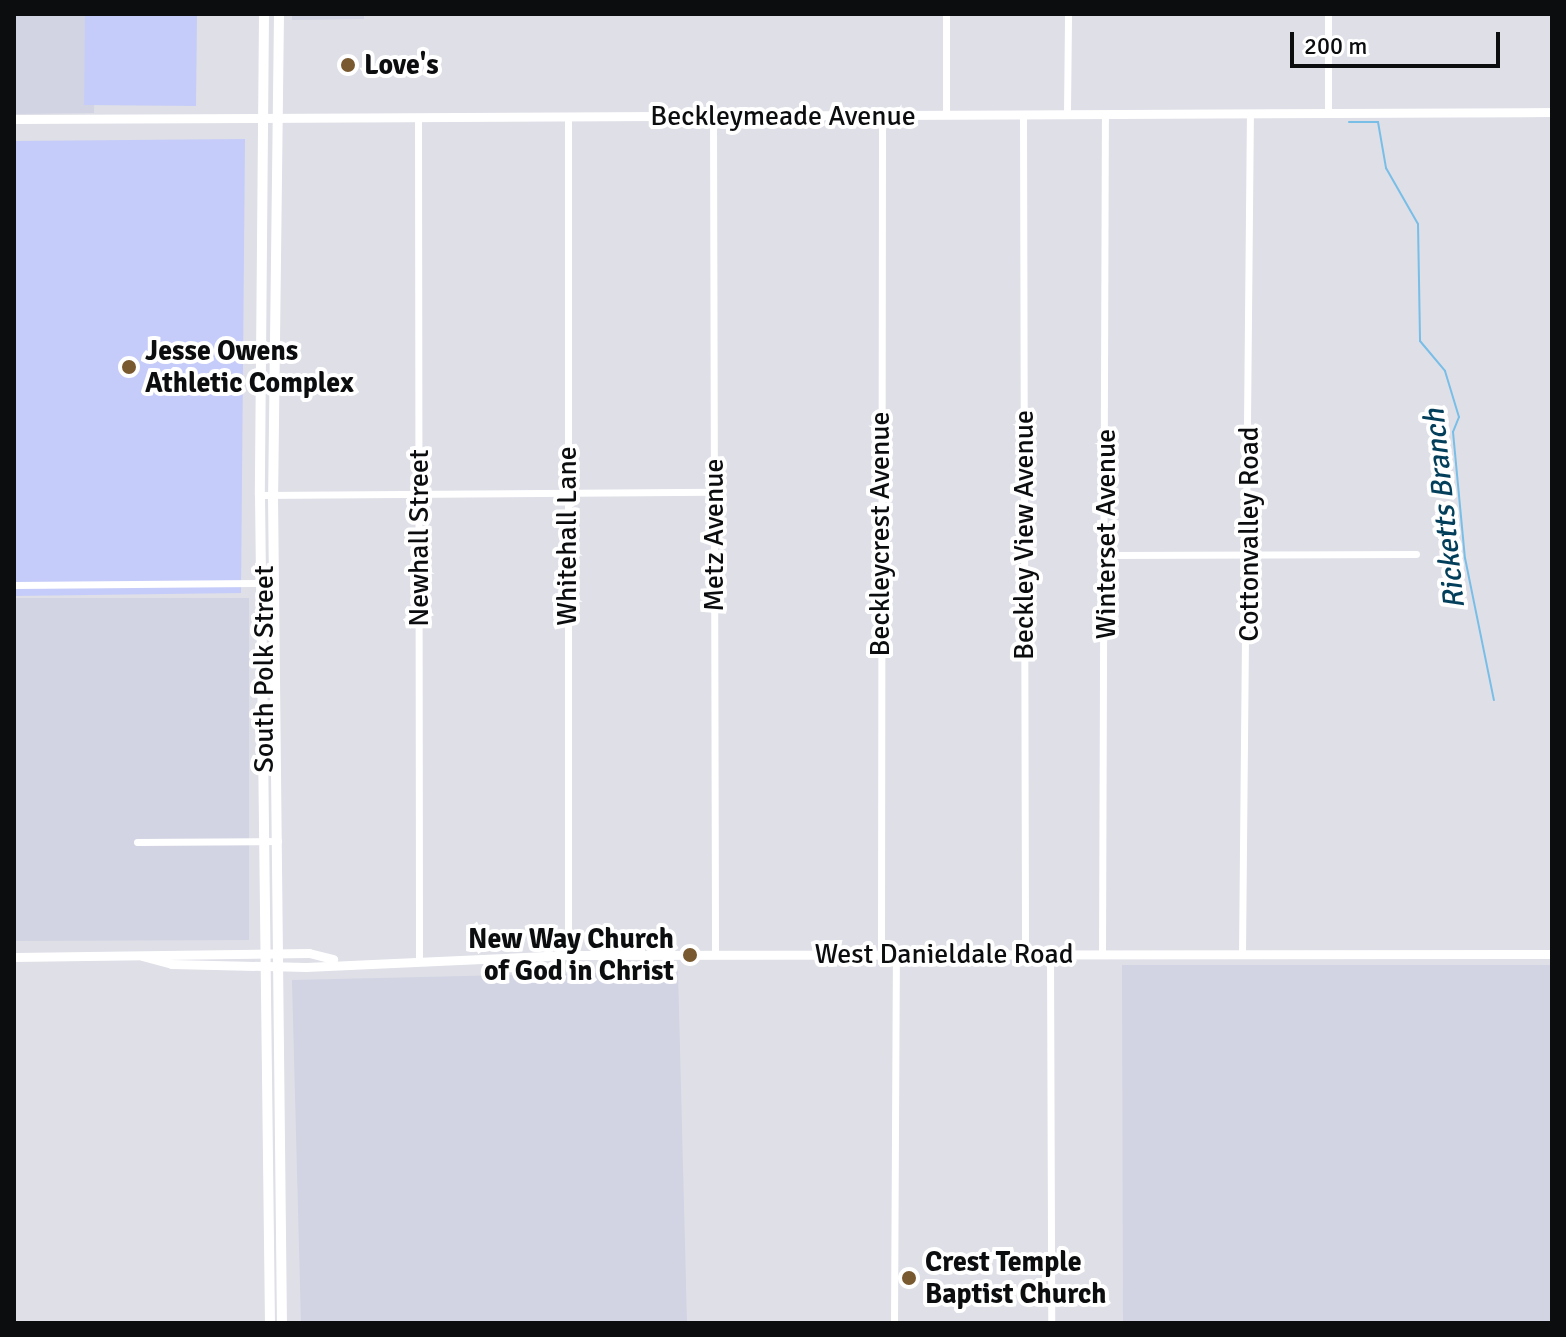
<!DOCTYPE html>
<html>
<head>
<meta charset="utf-8">
<style>
  body { margin:0 }
  #map { position:relative; width:1566px; height:1337px; overflow:hidden; background:#dedfe7; font-family:Signika,sans-serif }
  div>[style] { position:absolute }
  [style*='--x'] { left:calc(var(--x)*1px); top:calc(var(--y)*1px); width:calc(var(--w)*1px); rotate:calc(var(--a)*1deg) }
  .built>* { inset:0; background:#d2d4e3 }
  .green>* { inset:0; background:#c6ccf9 }
  .stream>* { height:2px; margin:-1px; padding:0 1px; transform-origin:1px; border-radius:1px; background:#79bee7 }
  .minor>* { height:7px; margin:-3.5px; padding:0 3.5px; transform-origin:3.5px; border-radius:3.5px; background:#fff }
  .tertiary>* { height:9px; margin:-4.5px; padding:0 4.5px; transform-origin:4.5px; border-radius:4.5px; background:#fff }
  .secondary>* { height:10px; margin:-5px; padding:0 5px; transform-origin:5px; border-radius:5px; background:#fff }
  .dots>* { width:22px; height:22px; translate:-50% -50%; box-sizing:border-box; border:4px solid #fff; border-radius:50% }
  span { translate:-50% -50%; white-space:nowrap; text-align:center; line-height:1.15; -webkit-text-stroke:8px #fff; paint-order:stroke }
  .poi-label { font-size:28px; color:#0c0d0f; font-weight:700 }
  .left { translate:0 -50%; text-align:left }
  .right { translate:-100% -50%; text-align:right }
  .street-label { font-size:28px; color:#0c0d0f }
  .water-label { font-size:30px; color:#033f5a; font-style:italic }
  .frame { position:absolute; inset:0; border:16px solid #0c0d0f; pointer-events:none }
  .scale { position:absolute; left:1290px; top:32px; width:210px; height:36px; box-sizing:border-box; border:4px solid #0c0d0f; border-top:0; padding-left:10px; font-size:24px; line-height:28px; white-space:nowrap; color:#0c0d0f; -webkit-text-stroke:6px #fff; paint-order:stroke }
</style>
</head>
<body>
<div id="map">
  <div class="built">
    <div style="clip-path:polygon(14px 14px,95px 14px,94px 113px,14px 114px)"></div>
    <div style="clip-path:polygon(292px 14px,364px 14px,364px 19px,292px 20px)"></div>
    <div style="clip-path:polygon(14px 598px,249px 598px,249px 940px,14px 941px)"></div>
    <div style="clip-path:polygon(1122px 965px,1552px 965px,1552px 1323px,1123px 1323px)"></div>
    <div style="clip-path:polygon(678px 971px,687px 1323px,301px 1323px,292px 980px)"></div>
  </div>
  <div class="green">
    <div style="clip-path:polygon(85px 14px,197px 14px,196px 106px,84px 105px)"></div>
    <div style="clip-path:polygon(245px 139px,241px 593px,14px 596px,14px 141px)"></div>
  </div>
  <div class="stream">
    <div style="--x:1349;--y:122;--w:29;--a:0"></div>
    <div style="--x:1378;--y:122;--w:47;--a:80.1"></div>
    <div style="--x:1386;--y:168;--w:64;--a:60.3"></div>
    <div style="--x:1418;--y:224;--w:117;--a:89"></div>
    <div style="--x:1420;--y:341;--w:39;--a:50"></div>
    <div style="--x:1445;--y:371;--w:48;--a:73.1"></div>
    <div style="--x:1459;--y:417;--w:16;--a:112"></div>
    <div style="--x:1453;--y:432;--w:127;--a:84.6"></div>
    <div style="--x:1465;--y:558;--w:145;--a:78.5"></div>
  </div>
  <div class="minor">
    <div style="--x:946;--y:14;--w:101;--a:90"></div>
    <div style="--x:1328;--y:14;--w:99;--a:90"></div>
    <div style="--x:1067;--y:114;--w:100;--a:-89.4"></div>
    <div style="--x:1023;--y:115;--w:840;--a:89.86"></div>
    <div style="--x:713;--y:116;--w:839;--a:89.86"></div>
    <div style="--x:568;--y:117;--w:838;--a:90"></div>
    <div style="--x:418;--y:118;--w:840;--a:89.93"></div>
    <div style="--x:260;--y:495;--w:454;--a:-0.4"></div>
    <div style="--x:1106;--y:555;--w:310;--a:-0.2"></div>
    <div style="--x:14;--y:585;--w:250;--a:-0.5"></div>
    <div style="--x:137;--y:842;--w:141;--a:-0.4"></div>
    <div style="--x:881;--y:953;--w:838;--a:-89.93"></div>
    <div style="--x:1102;--y:955;--w:841;--a:-89.8"></div>
    <div style="--x:1242;--y:955;--w:842;--a:-89.46"></div>
    <div style="--x:1050;--y:956;--w:367;--a:89.8"></div>
    <div style="--x:894;--y:1323;--w:370;--a:-89.7"></div>
  </div>
  <div class="tertiary">
    <div style="--x:14;--y:119;--w:1538;--a:-0.26"></div>
    <div style="--x:142;--y:956;--w:30;--a:15"></div>
    <div style="--x:171;--y:964;--w:135;--a:1.3"></div>
    <div style="--x:306;--y:967;--w:262;--a:-2.6"></div>
    <div style="--x:568;--y:955;--w:984;--a:-0.06"></div>
    <div style="--x:14;--y:957;--w:295;--a:-0.8"></div>
    <div style="--x:309;--y:953;--w:25;--a:14"></div>
  </div>
  <div class="secondary">
    <div style="--x:264;--y:14;--w:481;--a:90.5"></div>
    <div style="--x:260;--y:495;--w:828;--a:89.31"></div>
    <div style="--x:279;--y:14;--w:481;--a:90.7"></div>
    <div style="--x:273;--y:495;--w:828;--a:89.38"></div>
  </div>
  <div class="dots">
    <div style="left:348px;top:65px;background:#79592f"></div>
    <div style="left:129px;top:367px;background:#79592f"></div>
    <div style="left:690px;top:955px;background:#79592f"></div>
    <div style="left:909px;top:1278px;background:#79592f"></div>
  </div>
  <div class="poi-label">
    <span class="left" style="left:364px;top:65px">Love's</span>
    <span class="left" style="left:145px;top:367px">Jesse Owens<br>Athletic Complex</span>
    <span class="right" style="left:674px;top:955px">New Way Church<br>of God in Christ</span>
    <span class="left" style="left:925px;top:1278px">Crest Temple<br>Baptist Church</span>
  </div>
  <div class="street-label">
    <span style="left:783px;top:116px">Beckleymeade Avenue</span>
    <span style="left:880px;top:534px;rotate:-90deg">Beckleycrest Avenue</span>
    <span style="left:1106px;top:534px;rotate:-90deg">Winterset Avenue</span>
    <span style="left:1249px;top:534px;rotate:-90deg">Cottonvalley Road</span>
    <span style="left:714px;top:535px;rotate:-90deg">Metz Avenue</span>
    <span style="left:1024px;top:535px;rotate:-90deg">Beckley View Avenue</span>
    <span style="left:567px;top:536px;rotate:-90deg">Whitehall Lane</span>
    <span style="left:419px;top:538px;rotate:-90deg">Newhall Street</span>
    <span style="left:264px;top:669px;rotate:-90deg">South Polk Street</span>
    <span style="left:944px;top:954px">West Danieldale Road</span>
  </div>
  <div class="water-label">
    <span style="left:1445px;top:509px;rotate:-96deg">Ricketts Branch</span>
  </div>
  <div class="frame"></div>
  <div class="scale">200 m</div>
</div>
</body>
</html>
